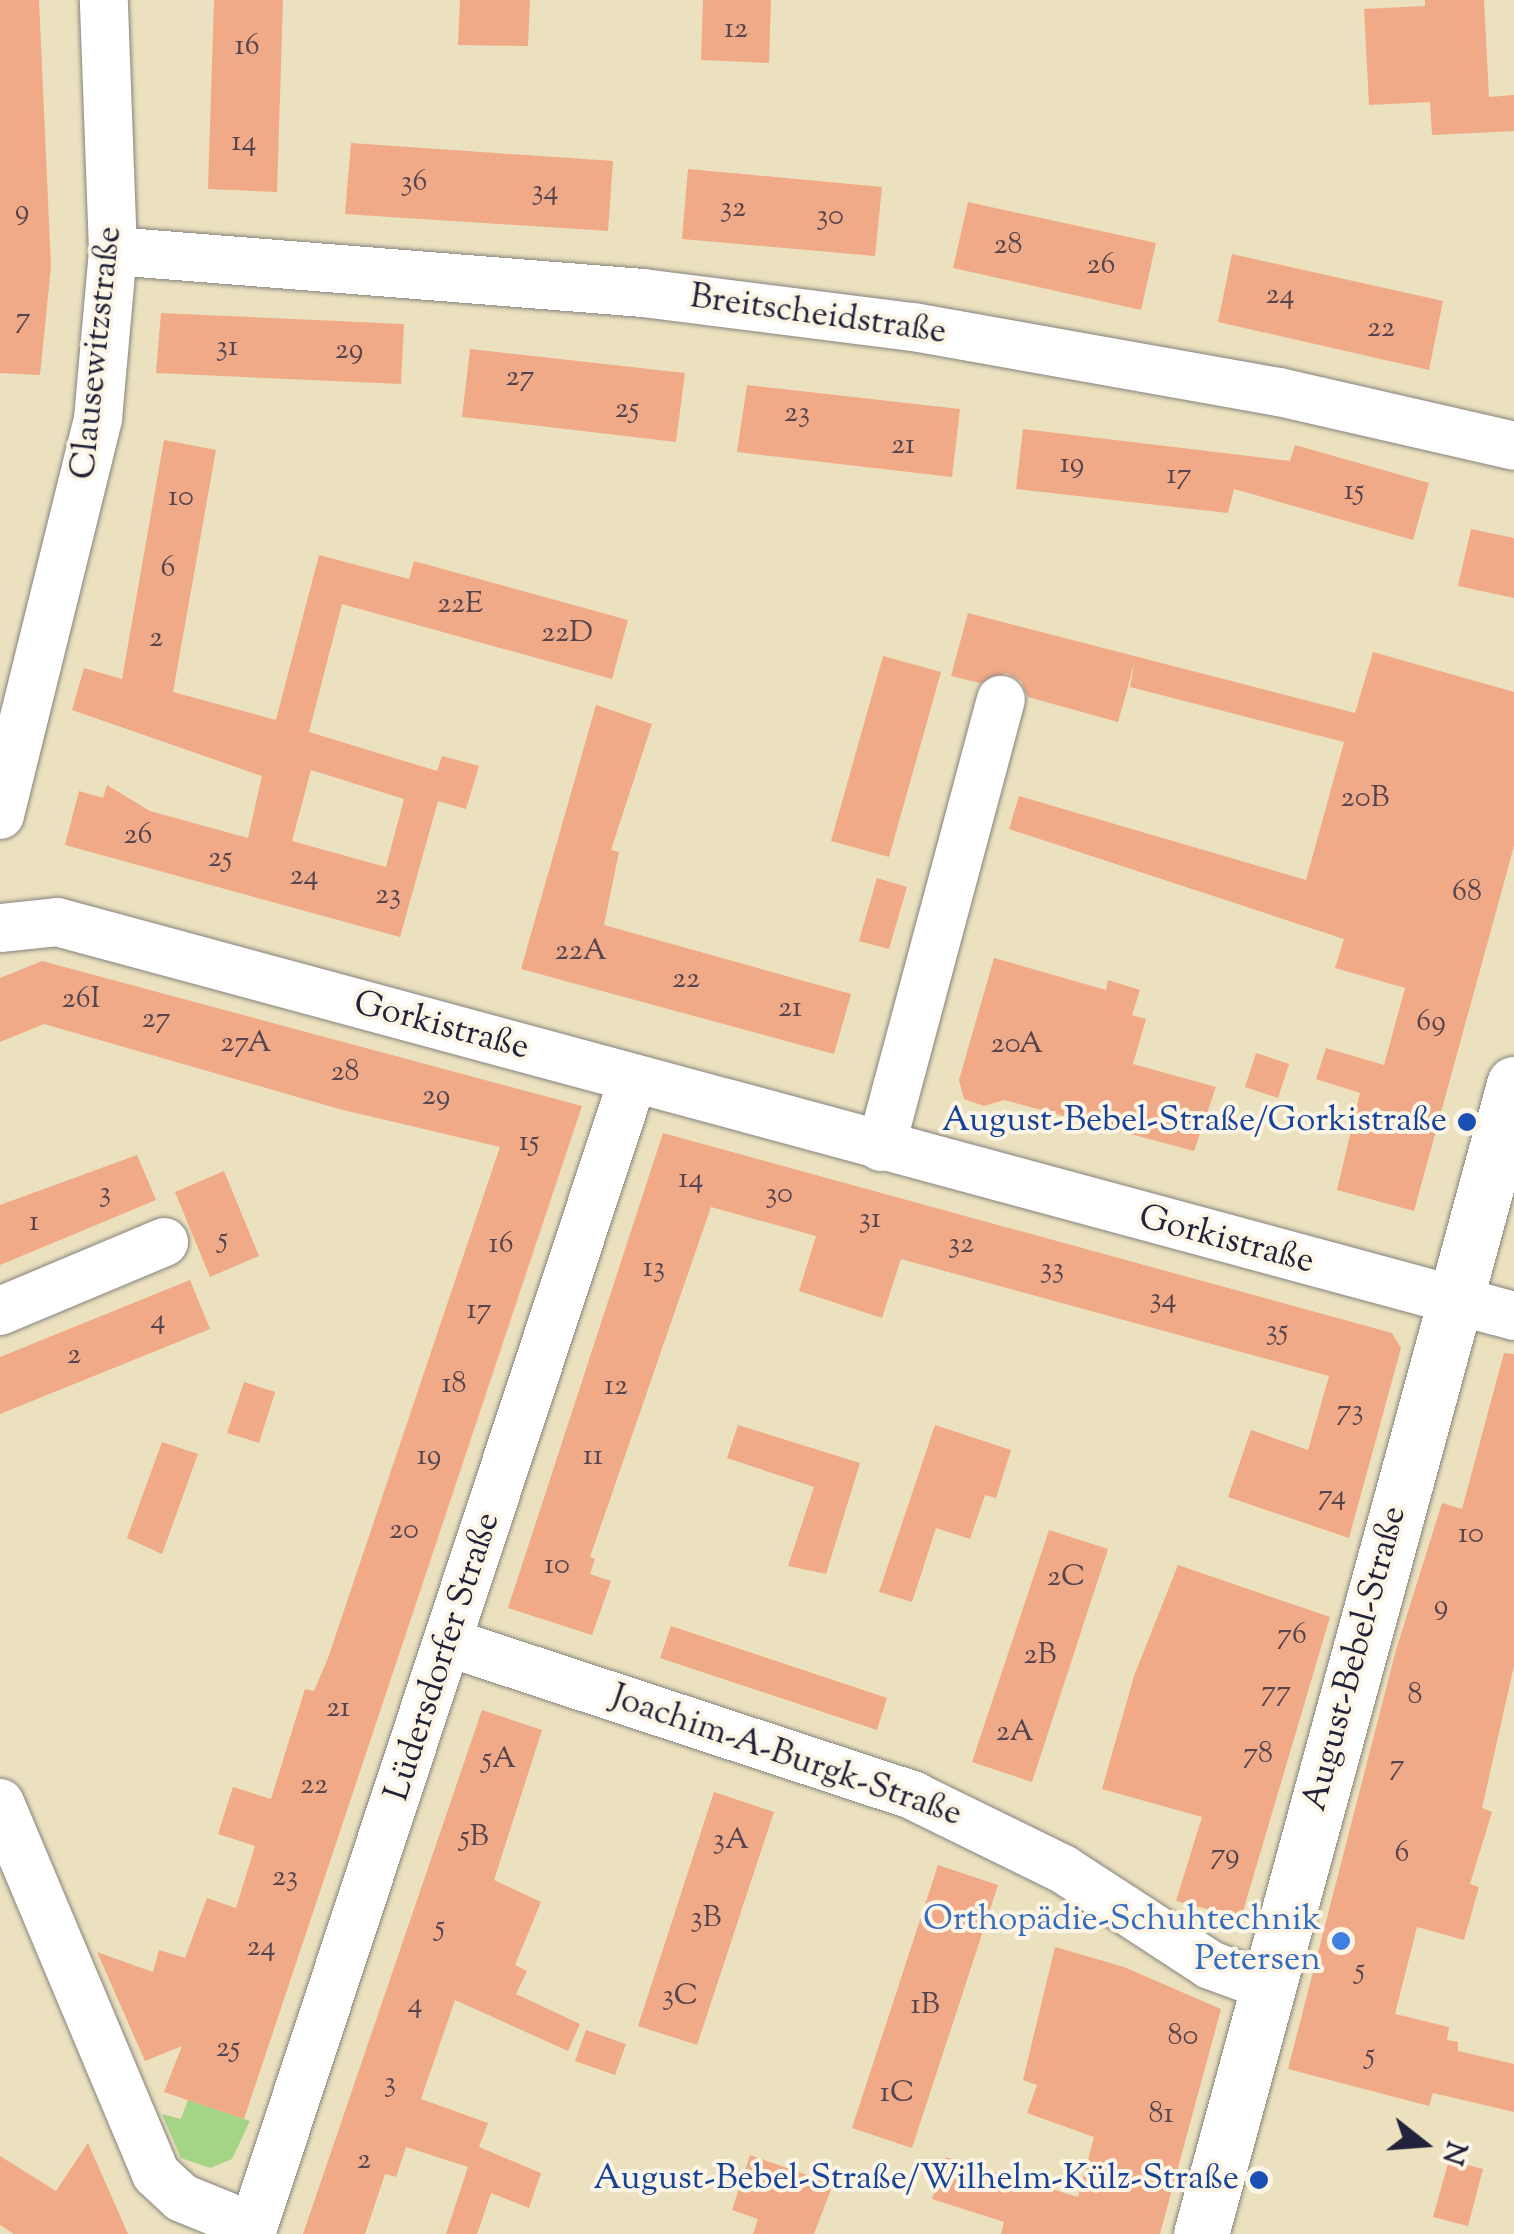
<!DOCTYPE html>
<html>
<head>
<meta charset="utf-8">
<style>
  body { margin:0 }
  #map { position:relative; width:1514px; height:2234px; overflow:hidden; background:#ebe1bf; font-family:"Sorts Mill Goudy",serif }
  div>[style] { position:absolute }
  [style*='--x'] { left:calc(var(--x)*1px); top:calc(var(--y)*1px); width:calc(var(--w)*1px); rotate:calc(var(--a)*1deg) }
  .green>* { inset:0; background:#a3d585 }
  .building>* { inset:0; background:#f0aa88 }
  .roads { filter:drop-shadow(0 0 2px #86827d) drop-shadow(0 0 2px #86827d) }
  .minor>* { height:48px; margin:-24px; padding:0 24px; transform-origin:24px; border-radius:24px; background:#fff }
  .tertiary>* { height:55px; margin:-27.5px; padding:0 27.5px; transform-origin:27.5px; border-radius:27.5px; background:#fff }
  .dots>* { width:28px; height:28px; translate:-50% -50%; box-sizing:border-box; border:5px solid #fcf5e5; border-radius:50% }
  span { translate:-50% -50%; white-space:nowrap; text-align:center; line-height:1.15; -webkit-text-stroke:8px #fcf5e5; paint-order:stroke }
  .number-label { font-size:30px; color:#56444e }
  .number-label span { -webkit-text-stroke-width:0 }
  .street-label { font-size:35px; color:#22223b }
  .transit-label { font-size:35px; color:#164399 }
  .right { translate:-100% -50%; text-align:right }
  .shop-label { font-size:35px; color:#366cbe }
  .north { position:absolute; left:1374px; top:2094px; width:100px; height:100px; -webkit-text-stroke:8px #fcf5e5; paint-order:stroke; rotate:107deg; font-size:28px; font-weight:700; line-height:40px; text-align:center; color:#22223b }
  .north::after { content:''; display:block; margin:auto; width:35px; height:45px; background:#22223b; clip-path:polygon(50% 0,100% 100%,50% 72%,0 100%) }
</style>
</head>
<body>
<div id="map">
  <div class="green">
    <div style="clip-path:polygon(188px 2100px,250px 2121px,232px 2159px,210px 2168px,181px 2158px,162px 2114px,181px 2119px)"></div>
  </div>
  <div class="building">
    <div style="clip-path:polygon(0 0,39px 0,51px 267px,40px 375px,0 373px)"></div>
    <div style="clip-path:polygon(214px 0,283px 0,277px 192px,208px 189px)"></div>
    <div style="clip-path:polygon(460px 0,530px 0,528px 46px,458px 45px)"></div>
    <div style="clip-path:polygon(703px 0,771px 0,769px 63px,701px 60px)"></div>
    <div style="clip-path:polygon(1425px 0,1484px 0,1489px 97px,1514px 95px,1514px 131px,1432px 135px,1430px 102px,1369px 105px,1364px 9px,1425px 6px)"></div>
    <div style="clip-path:polygon(351px 143px,613px 161px,608px 231px,345px 214px)"></div>
    <div style="clip-path:polygon(688px 169px,882px 187px,875px 256px,682px 239px)"></div>
    <div style="clip-path:polygon(968px 202px,1156px 243px,1141px 310px,953px 268px)"></div>
    <div style="clip-path:polygon(1232px 254px,1443px 301px,1429px 370px,1218px 322px)"></div>
    <div style="clip-path:polygon(161px 313px,404px 324px,401px 384px,156px 373px)"></div>
    <div style="clip-path:polygon(470px 349px,685px 373px,676px 442px,462px 417px)"></div>
    <div style="clip-path:polygon(747px 385px,960px 409px,952px 477px,737px 452px)"></div>
    <div style="clip-path:polygon(1023px 429px,1290px 461px,1295px 445px,1429px 483px,1413px 540px,1234px 489px,1228px 513px,1016px 489px)"></div>
    <div style="clip-path:polygon(evenodd,164px 440px,216px 450px,173px 692px,276px 720px,319px 555px,409px 579px,414px 561px,628px 620px,612px 679px,342px 604px,309px 732px,437px 771px,442px 756px,479px 766px,466px 809px,438px 801px,400px 937px,65px 845px,79px 791px,103px 798px,107px 785px,150px 811px,248px 838px,262px 776px,72px 710px,84px 668px,122px 679px,164px 440px,311px 770px,404px 799px,386px 867px,292px 841px,311px 770px)"></div>
    <div style="clip-path:polygon(1471px 529px,1514px 538px,1514px 598px,1458px 586px)"></div>
    <div style="clip-path:polygon(968px 613px,1355px 713px,1373px 652px,1514px 692px,1514px 846px,1414px 1211px,1337px 1190px,1360px 1093px,1316px 1079px,1326px 1048px,1384px 1065px,1405px 988px,1335px 968px,1344px 939px,1009px 829px,1019px 796px,1306px 880px,1344px 742px,1130px 687px,1135px 661px,1118px 722px,1028px 697px,1021px 681px,1007px 673px,980px 683px,951px 676px)"></div>
    <div style="clip-path:polygon(883px 656px,941px 672px,889px 857px,831px 841px)"></div>
    <div style="clip-path:polygon(596px 705px,652px 724px,611px 850px,619px 852px,604px 925px,851px 994px,834px 1054px,521px 969px)"></div>
    <div style="clip-path:polygon(877px 878px,907px 887px,889px 949px,859px 941px)"></div>
    <div style="clip-path:polygon(994px 958px,1106px 990px,1108px 980px,1140px 990px,1132px 1015px,1146px 1019px,1133px 1064px,1216px 1087px,1194px 1151px,1004px 1100px,984px 1106px,964px 1099px,959px 1080px)"></div>
    <div style="clip-path:polygon(42px 961px,582px 1106px,244px 2119px,164px 2092px,182px 2046px,145px 2061px,97px 1952px,153px 1972px,159px 1950px,185px 1958px,207px 1898px,236px 1908px,255px 1846px,218px 1834px,233px 1787px,271px 1799px,305px 1689px,314px 1691px,328px 1658px,500px 1147px,339px 1109px,44px 1024px,0 1042px,0 978px)"></div>
    <div style="clip-path:polygon(1256px 1053px,1289px 1064px,1278px 1098px,1245px 1087px)"></div>
    <div style="clip-path:polygon(663px 1133px,1392px 1333px,1401px 1348px,1349px 1538px,1228px 1497px,1251px 1430px,1308px 1450px,1329px 1376px,901px 1259px,882px 1318px,799px 1291px,816px 1236px,711px 1207px,590px 1557px,595px 1559px,590px 1574px,611px 1581px,592px 1635px,508px 1608px)"></div>
    <div style="clip-path:polygon(137px 1155px,156px 1200px,0 1265px,0 1205px)"></div>
    <div style="clip-path:polygon(224px 1171px,259px 1256px,210px 1277px,175px 1192px)"></div>
    <div style="clip-path:polygon(190px 1280px,210px 1329px,0 1414px,0 1357px)"></div>
    <div style="clip-path:polygon(1504px 1353px,1514px 1354px,1514px 1666px,1482px 1808px,1492px 1812px,1470px 1884px,1479px 1887px,1464px 1940px,1417px 1927px,1395px 2014px,1449px 2027px,1447px 2040px,1458px 2042px,1458px 2051px,1514px 2064px,1514px 2112px,1433px 2093px,1429px 2106px,1288px 2069px,1396px 1650px,1442px 1503px,1462px 1509px)"></div>
    <div style="clip-path:polygon(244px 1382px,275px 1392px,259px 1443px,227px 1433px)"></div>
    <div style="clip-path:polygon(738px 1425px,860px 1463px,826px 1574px,788px 1566px,814px 1487px,727px 1458px)"></div>
    <div style="clip-path:polygon(935px 1425px,1011px 1450px,996px 1498px,985px 1495px,970px 1539px,936px 1528px,912px 1602px,879px 1592px)"></div>
    <div style="clip-path:polygon(162px 1442px,198px 1454px,162px 1554px,127px 1538px)"></div>
    <div style="clip-path:polygon(1049px 1530px,1108px 1549px,1032px 1782px,972px 1762px)"></div>
    <div style="clip-path:polygon(1178px 1565px,1330px 1617px,1241px 1918px,1176px 1901px,1202px 1817px,1102px 1789px,1134px 1676px)"></div>
    <div style="clip-path:polygon(671px 1626px,887px 1698px,877px 1730px,660px 1658px)"></div>
    <div style="clip-path:polygon(482px 1710px,542px 1730px,494px 1880px,541px 1902px,515px 1965px,527px 1971px,516px 1994px,580px 2024px,568px 2051px,455px 2000px,421px 2099px,488px 2123px,479px 2147px,541px 2173px,529px 2208px,491px 2193px,477px 2234px,446px 2234px,468px 2167px,406px 2147px,396px 2177px,385px 2174px,365px 2234px,303px 2234px)"></div>
    <div style="clip-path:polygon(714px 1792px,774px 1812px,697px 2045px,638px 2026px)"></div>
    <div style="clip-path:polygon(938px 1865px,998px 1885px,912px 2148px,852px 2128px)"></div>
    <div style="clip-path:polygon(1055px 1947px,1124px 1967px,1221px 2009px,1160px 2234px,1001px 2234px,1004px 2222px,932px 2199px,946px 2157px,1078px 2197px,1094px 2137px,1027px 2113px,1037px 2085px,1023px 2080px)"></div>
    <div style="clip-path:polygon(586px 2030px,626px 2044px,615px 2075px,575px 2061px)"></div>
    <div style="clip-path:polygon(88px 2143px,128px 2234px,14px 2234px,0 2225px,0 2156px,56px 2191px)"></div>
    <div style="clip-path:polygon(750px 2155px,833px 2184px,814px 2234px,753px 2234px,758px 2219px,732px 2210px)"></div>
    <div style="clip-path:polygon(1449px 2160px,1483px 2169px,1468px 2226px,1433px 2217px)"></div>
  </div>
  <div class="roads">
    <div class="minor">
      <div style="--x:113;--y:251;--w:532;--a:4.53"></div>
      <div style="--x:643;--y:293;--w:273;--a:7.2"></div>
      <div style="--x:914;--y:327;--w:371;--a:10.1"></div>
      <div style="--x:1279;--y:392;--w:241;--a:12.9"></div>
      <div style="--x:0;--y:815;--w:408;--a:-76.1"></div>
      <div style="--x:98;--y:419;--w:169;--a:-84.9"></div>
      <div style="--x:113;--y:251;--w:251;--a:-92.1"></div>
      <div style="--x:0;--y:928;--w:57;--a:-6"></div>
      <div style="--x:57;--y:922;--w:1509;--a:15.13"></div>
      <div style="--x:881;--y:1147;--w:463;--a:-75"></div>
      <div style="--x:0;--y:1311;--w:178;--a:-22.8"></div>
      <div style="--x:450;--y:1643;--w:489;--a:18.2"></div>
      <div style="--x:914;--y:1796;--w:166;--a:26.1"></div>
      <div style="--x:1063;--y:1869;--w:176;--a:33.1"></div>
      <div style="--x:1210;--y:1965;--w:61;--a:20.2"></div>
      <div style="--x:0;--y:1803;--w:402;--a:67.2"></div>
      <div style="--x:156;--y:2174;--w:35;--a:43"></div>
      <div style="--x:182;--y:2198;--w:77;--a:22.2"></div>
      <div style="--x:251;--y:2234;--w:1217;--a:-71.7"></div>
    </div>
    <div class="tertiary">
      <div style="--x:1201;--y:2234;--w:1192;--a:-74.77"></div>
    </div>
  </div>
  <div class="dots">
    <div style="left:1467px;top:1122px;background:#1a4fb4"></div>
    <div style="left:1341px;top:1941px;background:#3f7fe0"></div>
    <div style="left:1259px;top:2180px;background:#1a4fb4"></div>
  </div>
  <div class="number-label">
    <span style="left:736px;top:30px">12</span>
    <span style="left:247px;top:47px">16</span>
    <span style="left:244px;top:143px">14</span>
    <span style="left:414px;top:183px">36</span>
    <span style="left:545px;top:192px">34</span>
    <span style="left:733px;top:209px">32</span>
    <span style="left:22px;top:212px">9</span>
    <span style="left:830px;top:217px">30</span>
    <span style="left:1008px;top:246px">28</span>
    <span style="left:1101px;top:266px">26</span>
    <span style="left:1280px;top:296px">24</span>
    <span style="left:23px;top:320px">7</span>
    <span style="left:1381px;top:329px">22</span>
    <span style="left:227px;top:348px">31</span>
    <span style="left:349px;top:351px">29</span>
    <span style="left:520px;top:378px">27</span>
    <span style="left:627px;top:410px">25</span>
    <span style="left:797px;top:414px">23</span>
    <span style="left:903px;top:446px">21</span>
    <span style="left:1072px;top:465px">19</span>
    <span style="left:1179px;top:476px">17</span>
    <span style="left:1354px;top:492px">15</span>
    <span style="left:181px;top:498px">10</span>
    <span style="left:168px;top:569px">6</span>
    <span style="left:460px;top:605px">22E</span>
    <span style="left:567px;top:634px">22D</span>
    <span style="left:156px;top:639px">2</span>
    <span style="left:1365px;top:799px">20B</span>
    <span style="left:138px;top:836px">26</span>
    <span style="left:220px;top:859px">25</span>
    <span style="left:304px;top:877px">24</span>
    <span style="left:1467px;top:893px">68</span>
    <span style="left:388px;top:896px">23</span>
    <span style="left:581px;top:952px">22A</span>
    <span style="left:686px;top:980px">22</span>
    <span style="left:81px;top:1000px">26I</span>
    <span style="left:790px;top:1009px">21</span>
    <span style="left:156px;top:1020px">27</span>
    <span style="left:1431px;top:1023px">69</span>
    <span style="left:246px;top:1044px">27A</span>
    <span style="left:1017px;top:1045px">20A</span>
    <span style="left:345px;top:1073px">28</span>
    <span style="left:436px;top:1097px">29</span>
    <span style="left:529px;top:1143px">15</span>
    <span style="left:691px;top:1180px">14</span>
    <span style="left:105px;top:1194px">3</span>
    <span style="left:779px;top:1195px">30</span>
    <span style="left:870px;top:1220px">31</span>
    <span style="left:34px;top:1223px">1</span>
    <span style="left:223px;top:1240px">5</span>
    <span style="left:501px;top:1245px">16</span>
    <span style="left:961px;top:1245px">32</span>
    <span style="left:654px;top:1269px">13</span>
    <span style="left:1052px;top:1270px">33</span>
    <span style="left:1163px;top:1300px">34</span>
    <span style="left:479px;top:1311px">17</span>
    <span style="left:158px;top:1321px">4</span>
    <span style="left:1277px;top:1332px">35</span>
    <span style="left:74px;top:1356px">2</span>
    <span style="left:454px;top:1385px">18</span>
    <span style="left:616px;top:1387px">12</span>
    <span style="left:1350px;top:1412px">73</span>
    <span style="left:429px;top:1457px">19</span>
    <span style="left:593px;top:1457px">11</span>
    <span style="left:1332px;top:1497px">74</span>
    <span style="left:404px;top:1531px">20</span>
    <span style="left:1471px;top:1535px">10</span>
    <span style="left:557px;top:1566px">10</span>
    <span style="left:1066px;top:1578px">2C</span>
    <span style="left:1441px;top:1607px">9</span>
    <span style="left:1292px;top:1636px">76</span>
    <span style="left:1040px;top:1656px">2B</span>
    <span style="left:1276px;top:1693px">77</span>
    <span style="left:1415px;top:1696px">8</span>
    <span style="left:338px;top:1709px">21</span>
    <span style="left:1015px;top:1733px">2A</span>
    <span style="left:1258px;top:1755px">78</span>
    <span style="left:499px;top:1760px">5A</span>
    <span style="left:1397px;top:1767px">7</span>
    <span style="left:314px;top:1786px">22</span>
    <span style="left:474px;top:1838px">5B</span>
    <span style="left:731px;top:1841px">3A</span>
    <span style="left:1402px;top:1854px">6</span>
    <span style="left:1225px;top:1856px">79</span>
    <span style="left:285px;top:1878px">23</span>
    <span style="left:706px;top:1919px">3B</span>
    <span style="left:440px;top:1928px">5</span>
    <span style="left:261px;top:1948px">24</span>
    <span style="left:1360px;top:1971px">5</span>
    <span style="left:680px;top:1997px">3C</span>
    <span style="left:415px;top:2005px">4</span>
    <span style="left:925px;top:2006px">1B</span>
    <span style="left:1183px;top:2037px">80</span>
    <span style="left:228px;top:2049px">25</span>
    <span style="left:1370px;top:2056px">5</span>
    <span style="left:390px;top:2084px">3</span>
    <span style="left:897px;top:2094px">1C</span>
    <span style="left:1161px;top:2115px">81</span>
    <span style="left:364px;top:2161px">2</span>
  </div>
  <div class="street-label">
    <span style="left:818px;top:316px;rotate:8deg">Breitscheidstraße</span>
    <span style="left:98px;top:353px;rotate:-84deg">Clausewitzstraße</span>
    <span style="left:441px;top:1027px;rotate:15deg">Gorkistraße</span>
    <span style="left:1226px;top:1241px;rotate:15deg">Gorkistraße</span>
    <span style="left:444px;top:1657px;rotate:-72deg">Lüdersdorfer Straße</span>
    <span style="left:1356px;top:1659px;rotate:-75deg">August-Bebel-Straße</span>
    <span style="left:786px;top:1757px;rotate:19deg">Joachim-A-Burgk-Straße</span>
  </div>
  <div class="transit-label">
    <span class="right" style="left:1447px;top:1122px">August-Bebel-Straße/Gorkistraße</span>
    <span class="right" style="left:1239px;top:2180px">August-Bebel-Straße/Wilhelm-Külz-Straße</span>
  </div>
  <div class="shop-label">
    <span class="right" style="left:1321px;top:1941px">Orthopädie-Schuhtechnik<br>Petersen</span>
  </div>
  <div class="north">N</div>
</div>
</body>
</html>
